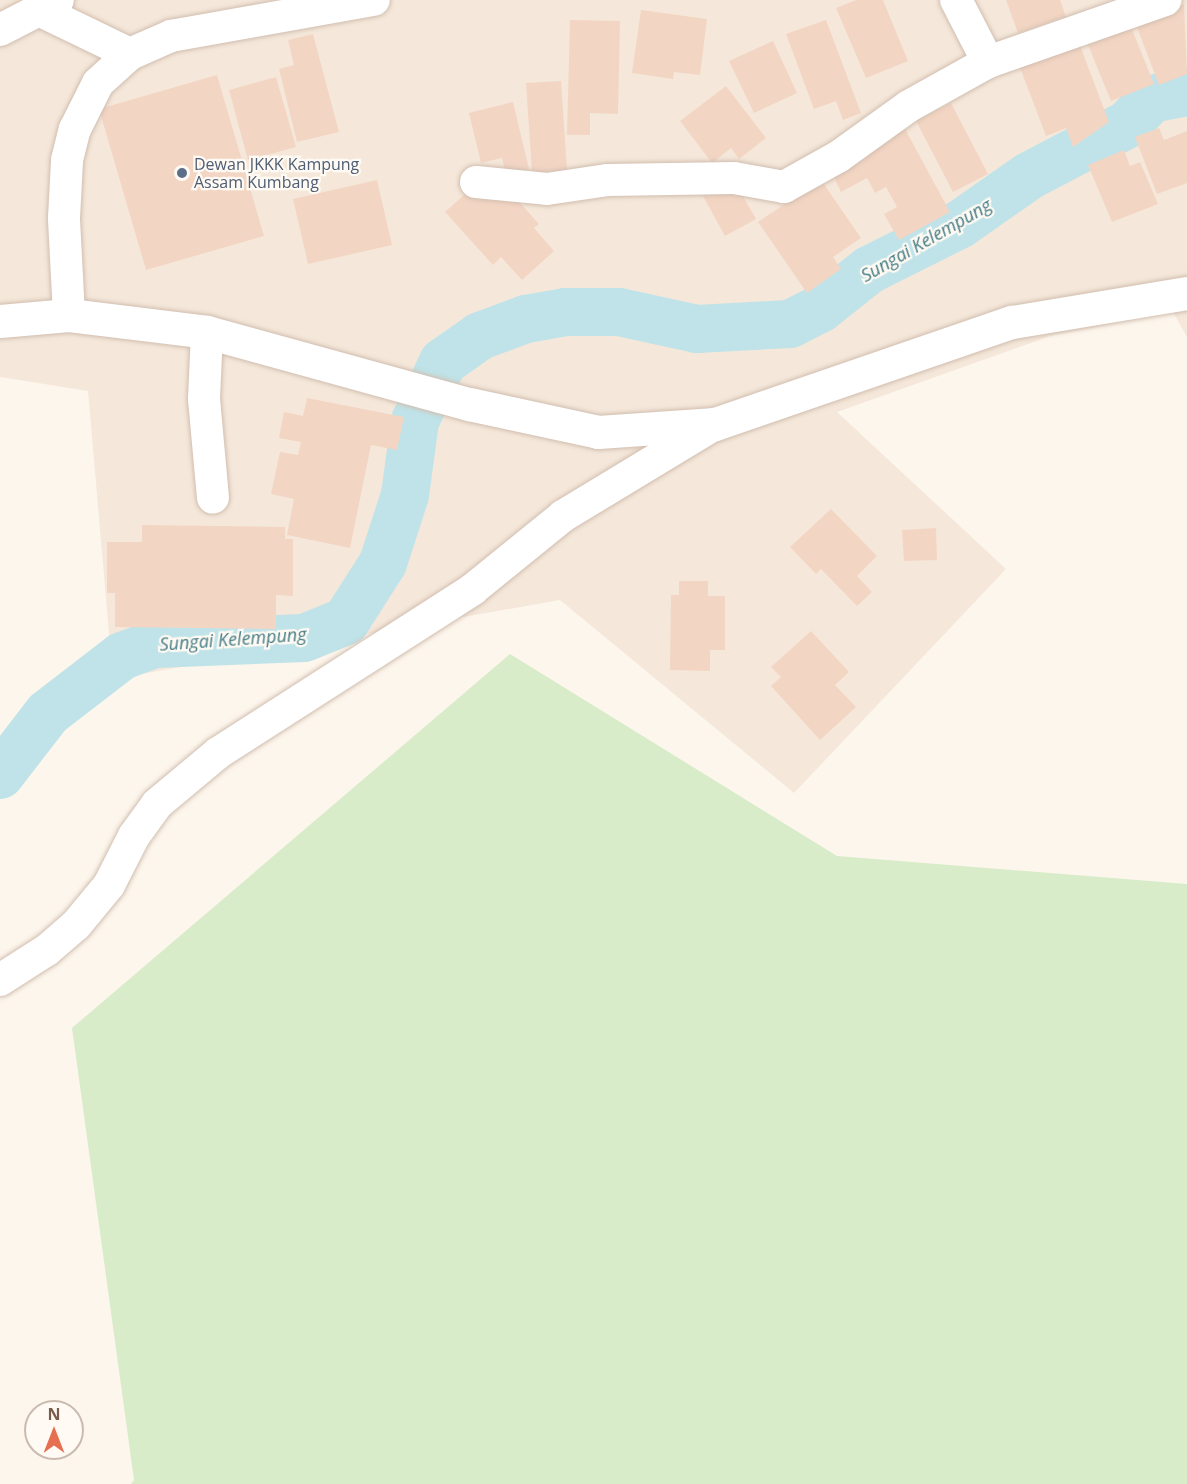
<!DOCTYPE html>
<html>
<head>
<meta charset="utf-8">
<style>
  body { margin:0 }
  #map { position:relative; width:1187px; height:1484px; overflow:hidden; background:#fdf6ec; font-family:"Open Sans",sans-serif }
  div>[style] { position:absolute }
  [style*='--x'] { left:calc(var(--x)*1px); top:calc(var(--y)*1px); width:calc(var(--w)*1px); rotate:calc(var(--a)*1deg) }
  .residential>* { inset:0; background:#f5e8da }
  .green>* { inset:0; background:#d8ecc9 }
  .river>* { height:48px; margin:-24px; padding:0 24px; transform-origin:24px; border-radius:24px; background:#bfe3e8 }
  .building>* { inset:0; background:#f3d5c3 }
  .roads { filter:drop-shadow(0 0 2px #d1beb0) drop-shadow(0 0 2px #d1beb0) }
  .minor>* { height:32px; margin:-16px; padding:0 16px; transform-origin:16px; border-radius:16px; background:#fff }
  .secondary>* { height:33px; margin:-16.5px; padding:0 16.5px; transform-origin:16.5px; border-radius:16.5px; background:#fff }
  .dots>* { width:16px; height:16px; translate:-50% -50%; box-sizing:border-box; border:3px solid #fffaf3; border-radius:50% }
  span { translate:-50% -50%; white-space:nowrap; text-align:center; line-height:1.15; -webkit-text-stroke:4.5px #fffaf3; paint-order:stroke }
  .service-label { font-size:16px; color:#4e5e75 }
  .left { translate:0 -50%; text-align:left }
  .water-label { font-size:18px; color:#437c86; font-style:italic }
  .north { position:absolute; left:24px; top:1400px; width:60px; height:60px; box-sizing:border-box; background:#fffaf3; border:2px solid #cabbb1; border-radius:50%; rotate:0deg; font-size:16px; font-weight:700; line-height:24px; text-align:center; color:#7a5c4d }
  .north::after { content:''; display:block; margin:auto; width:21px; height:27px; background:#e76f51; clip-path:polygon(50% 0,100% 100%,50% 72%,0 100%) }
</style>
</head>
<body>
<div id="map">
  <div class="residential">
    <div style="clip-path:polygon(0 0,1187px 0,1187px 337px,1173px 312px,1050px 336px,837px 412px,1006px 569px,794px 793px,560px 600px,113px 679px,88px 391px,0 377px)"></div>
  </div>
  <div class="green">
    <div style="clip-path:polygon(510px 654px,837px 856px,1187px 884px,1187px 1484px,131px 1484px,134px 1480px,72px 1028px)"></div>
  </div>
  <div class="river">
    <div style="--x:0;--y:775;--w:78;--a:-52.3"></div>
    <div style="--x:48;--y:713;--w:93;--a:-37.6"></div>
    <div style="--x:122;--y:656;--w:35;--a:-20"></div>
    <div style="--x:155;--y:644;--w:149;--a:-2.3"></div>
    <div style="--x:304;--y:638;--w:45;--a:-22"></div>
    <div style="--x:346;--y:621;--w:69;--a:-57.5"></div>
    <div style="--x:383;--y:563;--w:71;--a:-72.1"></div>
    <div style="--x:405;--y:495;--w:75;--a:-82.3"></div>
    <div style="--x:415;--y:421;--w:65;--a:-64.6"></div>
    <div style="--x:443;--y:362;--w:45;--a:-35.1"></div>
    <div style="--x:480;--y:336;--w:49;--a:-20.3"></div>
    <div style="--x:526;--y:319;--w:40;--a:-10"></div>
    <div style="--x:565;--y:312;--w:54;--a:0"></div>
    <div style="--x:619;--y:312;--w:80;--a:12.3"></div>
    <div style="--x:697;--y:329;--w:93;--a:-3.1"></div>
    <div style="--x:790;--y:324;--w:34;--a:-27"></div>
    <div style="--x:820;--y:309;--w:63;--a:-38.5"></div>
    <div style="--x:869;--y:270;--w:101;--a:-26.6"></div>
    <div style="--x:959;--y:225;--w:85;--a:-35"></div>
    <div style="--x:1029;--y:176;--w:112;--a:-27.7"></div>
    <div style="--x:1128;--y:124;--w:34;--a:-47"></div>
    <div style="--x:1151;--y:99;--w:37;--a:-11"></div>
  </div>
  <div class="building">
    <div style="clip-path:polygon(856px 0,883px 0,908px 61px,866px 78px,836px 8px)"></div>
    <div style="clip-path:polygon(1006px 0,1060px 0,1066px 17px,1018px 33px)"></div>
    <div style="clip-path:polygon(1184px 4px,1187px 74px,1159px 85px,1135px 22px)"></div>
    <div style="clip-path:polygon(641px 10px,707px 19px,700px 75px,674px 72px,673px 79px,632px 73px)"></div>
    <div style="clip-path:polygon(570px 20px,620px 21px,618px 114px,590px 113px,590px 135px,567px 135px)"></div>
    <div style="clip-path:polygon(826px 20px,861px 113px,843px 120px,836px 101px,814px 109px,786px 34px)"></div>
    <div style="clip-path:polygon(1129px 22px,1154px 84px,1111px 101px,1086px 40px)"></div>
    <div style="clip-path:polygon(313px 34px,339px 132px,297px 142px,279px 69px,294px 65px,288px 40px)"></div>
    <div style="clip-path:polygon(773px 41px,797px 93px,754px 113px,729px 61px)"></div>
    <div style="clip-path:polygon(1079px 43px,1109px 122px,1073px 147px,1066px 128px,1046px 136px,1019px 65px)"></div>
    <div style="clip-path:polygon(217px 75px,264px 236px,146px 270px,99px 109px)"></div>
    <div style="clip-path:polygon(276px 77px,296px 147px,248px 160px,229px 90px)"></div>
    <div style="clip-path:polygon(561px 81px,567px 170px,532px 173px,526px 83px)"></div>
    <div style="clip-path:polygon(726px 86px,766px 138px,739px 159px,731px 148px,712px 163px,680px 121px)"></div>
    <div style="clip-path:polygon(513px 102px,529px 169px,506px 175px,502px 158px,481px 163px,469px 113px)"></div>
    <div style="clip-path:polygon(951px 103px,988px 174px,953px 192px,916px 121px)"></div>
    <div style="clip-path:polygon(1159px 128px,1164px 140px,1187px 131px,1187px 183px,1157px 194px,1135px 137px)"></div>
    <div style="clip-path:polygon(905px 129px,950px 212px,899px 240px,884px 214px,897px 207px,886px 187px,875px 193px,867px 178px,841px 192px,830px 169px)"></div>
    <div style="clip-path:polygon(1124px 150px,1130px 166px,1140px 162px,1158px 204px,1112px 222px,1088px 165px)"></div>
    <div style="clip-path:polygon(491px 171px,539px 224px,534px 228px,554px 251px,522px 280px,501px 257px,493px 265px,445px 212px)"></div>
    <div style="clip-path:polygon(733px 179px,756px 219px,725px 236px,703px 196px)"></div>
    <div style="clip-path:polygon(377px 180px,392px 245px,308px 264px,293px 199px)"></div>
    <div style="clip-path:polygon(821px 180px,861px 238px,833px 257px,841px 269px,807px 293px,758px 222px)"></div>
    <div style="clip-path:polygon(307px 398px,404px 417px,397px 450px,371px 445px,350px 548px,287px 535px,294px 499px,271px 494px,280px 452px,298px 455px,301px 442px,279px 438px,284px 412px,303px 416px)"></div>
    <div style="clip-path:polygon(831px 509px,877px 556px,857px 576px,872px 592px,857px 606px,821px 569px,816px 574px,790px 547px)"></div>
    <div style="clip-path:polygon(142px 525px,285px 527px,285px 539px,293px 539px,293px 596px,276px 595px,276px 629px,115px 627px,115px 593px,107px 593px,107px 542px,142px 542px)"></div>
    <div style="clip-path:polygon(936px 528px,937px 560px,904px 561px,902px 530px)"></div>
    <div style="clip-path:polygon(679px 581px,708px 581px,708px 596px,725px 596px,725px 650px,710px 650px,710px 671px,670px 670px,671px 595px,679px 595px)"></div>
    <div style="clip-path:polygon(811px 631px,849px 672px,835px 685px,856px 707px,820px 740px,771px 686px,781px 677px,771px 667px)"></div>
  </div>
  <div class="roads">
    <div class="minor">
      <div style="--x:956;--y:0;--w:70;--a:62.7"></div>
      <div style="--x:41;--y:11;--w:99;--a:25.8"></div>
      <div style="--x:0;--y:30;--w:65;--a:-27.3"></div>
      <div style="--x:476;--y:182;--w:71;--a:5.6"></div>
      <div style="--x:547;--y:189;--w:62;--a:-8.4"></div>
      <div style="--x:608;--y:180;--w:126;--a:-0.9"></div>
      <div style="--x:734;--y:178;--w:51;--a:10.2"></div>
      <div style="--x:784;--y:187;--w:62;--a:-29.1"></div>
      <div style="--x:838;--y:157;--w:87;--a:-35.7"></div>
      <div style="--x:909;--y:106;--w:90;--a:-29.1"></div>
      <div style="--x:988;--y:62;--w:188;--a:-19.3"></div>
      <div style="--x:69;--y:315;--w:97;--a:-93"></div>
      <div style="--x:64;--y:218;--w:58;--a:-87"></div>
      <div style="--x:67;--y:160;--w:32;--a:-76"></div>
      <div style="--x:75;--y:129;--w:51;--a:-63.4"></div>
      <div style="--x:98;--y:83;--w:43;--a:-42.2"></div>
      <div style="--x:130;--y:54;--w:45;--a:-23.7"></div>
      <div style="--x:171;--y:36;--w:206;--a:-10.1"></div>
      <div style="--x:207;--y:332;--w:67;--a:92.6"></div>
      <div style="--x:204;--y:399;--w:99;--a:84.8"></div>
      <div style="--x:0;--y:980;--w:56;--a:-32.6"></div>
      <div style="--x:47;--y:950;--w:38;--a:-41"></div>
      <div style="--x:76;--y:925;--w:52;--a:-50.5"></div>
      <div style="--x:109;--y:885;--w:55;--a:-63"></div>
      <div style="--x:134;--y:836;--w:39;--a:-54"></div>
      <div style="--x:157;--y:804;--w:80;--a:-39.9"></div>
      <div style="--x:218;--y:753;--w:303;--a:-32.7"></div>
      <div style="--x:473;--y:589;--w:116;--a:-39"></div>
      <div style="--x:563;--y:516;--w:178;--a:-31.2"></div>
    </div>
    <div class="secondary">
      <div style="--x:0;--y:321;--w:69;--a:-5"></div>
      <div style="--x:69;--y:315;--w:139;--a:7"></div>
      <div style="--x:207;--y:332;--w:272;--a:15.4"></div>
      <div style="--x:469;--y:404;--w:132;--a:12.2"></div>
      <div style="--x:598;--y:432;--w:117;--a:-3.9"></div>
      <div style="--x:715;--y:424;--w:314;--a:-19"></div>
      <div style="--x:1012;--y:322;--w:177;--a:-9.4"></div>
    </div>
  </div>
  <div class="dots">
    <div style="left:182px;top:173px;background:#5c6f8a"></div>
  </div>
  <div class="service-label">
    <span class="left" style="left:194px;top:173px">Dewan JKKK Kampung<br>Assam Kumbang</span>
  </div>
  <div class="water-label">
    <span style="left:926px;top:240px;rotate:-30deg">Sungai Kelempung</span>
    <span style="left:233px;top:639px;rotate:-4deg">Sungai Kelempung</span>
  </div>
  <div class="north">N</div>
</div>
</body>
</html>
